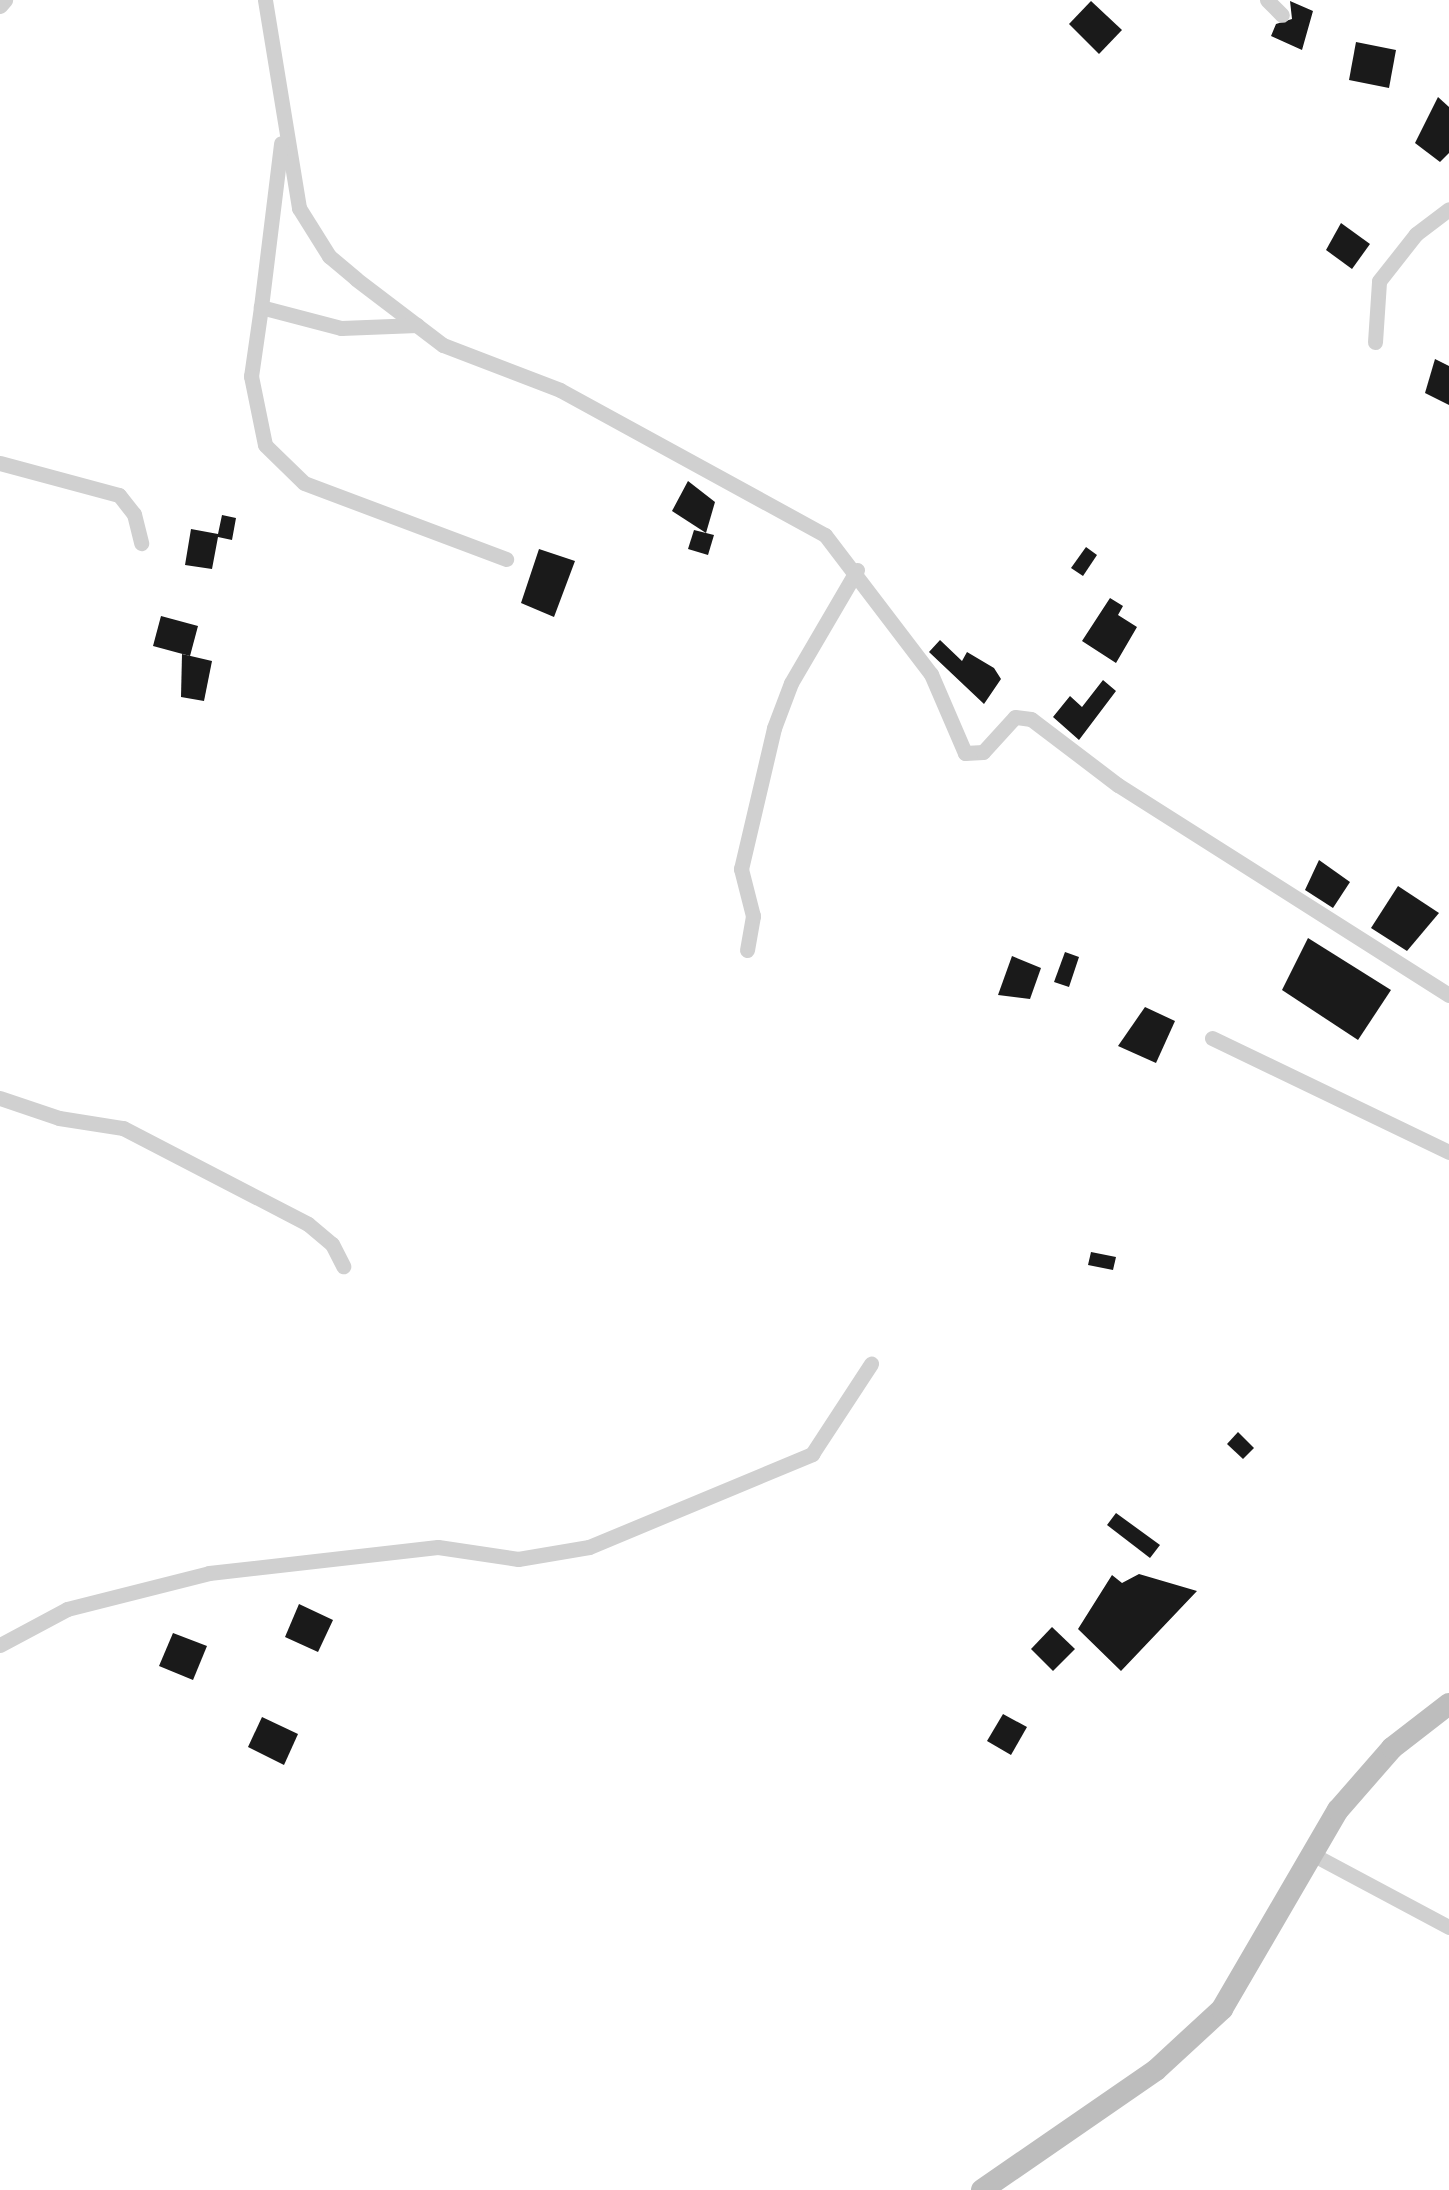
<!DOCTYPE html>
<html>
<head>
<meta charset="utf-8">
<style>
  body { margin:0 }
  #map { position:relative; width:1449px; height:2190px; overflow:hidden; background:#fff; font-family:Inter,sans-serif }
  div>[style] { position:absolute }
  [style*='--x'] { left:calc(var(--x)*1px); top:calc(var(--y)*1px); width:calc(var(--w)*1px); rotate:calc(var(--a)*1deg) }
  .building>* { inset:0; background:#1a1a1a }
  .street>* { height:15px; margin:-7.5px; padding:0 7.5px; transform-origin:7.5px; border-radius:7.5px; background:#d0d0d0 }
  .secondary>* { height:22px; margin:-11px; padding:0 11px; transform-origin:11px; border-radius:11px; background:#bdbdbd }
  span { translate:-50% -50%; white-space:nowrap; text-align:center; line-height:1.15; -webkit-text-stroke:10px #fff; paint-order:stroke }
</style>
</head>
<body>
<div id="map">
  <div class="building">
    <div style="clip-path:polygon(1091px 1px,1122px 30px,1099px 54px,1069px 24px)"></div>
    <div style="clip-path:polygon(1290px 1px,1313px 11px,1302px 50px,1271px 36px,1276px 24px,1292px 19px)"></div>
    <div style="clip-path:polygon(1356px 42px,1396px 50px,1389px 88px,1349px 80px)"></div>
    <div style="clip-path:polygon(1438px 97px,1449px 107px,1449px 153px,1440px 162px,1415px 143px)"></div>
    <div style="clip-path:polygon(1341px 223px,1370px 244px,1352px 269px,1326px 250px)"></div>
    <div style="clip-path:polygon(1435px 359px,1449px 366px,1449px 405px,1425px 393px)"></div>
    <div style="clip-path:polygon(688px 481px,715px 502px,706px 533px,672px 511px)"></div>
    <div style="clip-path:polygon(222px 515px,236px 518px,232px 540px,218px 537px,212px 569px,185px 565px,191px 529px,218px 534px)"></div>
    <div style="clip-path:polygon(694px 530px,714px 535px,708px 555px,688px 549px)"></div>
    <div style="clip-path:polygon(1086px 547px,1097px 555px,1083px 576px,1071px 568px)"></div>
    <div style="clip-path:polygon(539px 549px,575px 561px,554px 617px,521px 603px)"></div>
    <div style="clip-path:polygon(1110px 598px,1123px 606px,1118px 615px,1137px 627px,1116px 663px,1082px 641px)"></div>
    <div style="clip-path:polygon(161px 616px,198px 626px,190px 656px,153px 646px)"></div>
    <div style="clip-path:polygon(940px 640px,962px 661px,967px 652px,994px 668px,1001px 679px,984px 704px,929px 652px)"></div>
    <div style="clip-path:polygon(182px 654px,212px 661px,204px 701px,181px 697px)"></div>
    <div style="clip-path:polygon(1103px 680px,1116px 691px,1079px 740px,1053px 717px,1070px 696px,1082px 707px)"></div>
    <div style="clip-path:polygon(1319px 860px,1350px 882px,1333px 908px,1305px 890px)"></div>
    <div style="clip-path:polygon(1398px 886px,1439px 913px,1407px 951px,1371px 928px)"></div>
    <div style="clip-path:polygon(1308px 938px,1391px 990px,1358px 1040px,1282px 990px)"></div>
    <div style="clip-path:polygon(1065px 952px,1079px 957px,1069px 987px,1054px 982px)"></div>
    <div style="clip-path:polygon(1012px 956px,1041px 968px,1030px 999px,998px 995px)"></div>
    <div style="clip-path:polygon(1145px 1007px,1175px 1021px,1156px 1063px,1118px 1046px)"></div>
    <div style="clip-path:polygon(1091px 1252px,1116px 1257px,1113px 1270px,1088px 1265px)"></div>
    <div style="clip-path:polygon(1238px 1432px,1254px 1448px,1243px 1459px,1227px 1444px)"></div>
    <div style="clip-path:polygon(1116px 1513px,1160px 1545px,1150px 1558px,1107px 1525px)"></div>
    <div style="clip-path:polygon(1139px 1574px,1197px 1591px,1121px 1671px,1078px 1629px,1112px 1575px,1122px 1583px)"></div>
    <div style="clip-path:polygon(299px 1604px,333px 1620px,318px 1652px,285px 1637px)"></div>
    <div style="clip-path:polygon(1052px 1627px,1075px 1649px,1053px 1671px,1031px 1649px)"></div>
    <div style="clip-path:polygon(173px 1633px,207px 1646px,193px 1680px,159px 1666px)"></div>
    <div style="clip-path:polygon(1003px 1714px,1027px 1727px,1011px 1755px,987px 1741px)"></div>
    <div style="clip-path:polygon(262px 1717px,298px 1734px,284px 1765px,248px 1747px)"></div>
  </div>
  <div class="street">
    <div style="--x:265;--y:0;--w:211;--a:80.7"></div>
    <div style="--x:299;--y:208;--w:57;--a:58"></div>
    <div style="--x:329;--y:256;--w:35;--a:40"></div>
    <div style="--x:356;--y:279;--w:109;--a:37.2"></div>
    <div style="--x:443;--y:345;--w:125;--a:21"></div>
    <div style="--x:560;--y:390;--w:302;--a:28.7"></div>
    <div style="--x:825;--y:535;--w:175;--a:52.7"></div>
    <div style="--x:931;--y:674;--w:86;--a:66.7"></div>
    <div style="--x:965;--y:753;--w:18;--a:-3"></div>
    <div style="--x:983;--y:752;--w:47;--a:-47.6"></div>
    <div style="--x:1015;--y:717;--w:16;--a:7"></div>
    <div style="--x:1031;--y:719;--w:109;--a:37.2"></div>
    <div style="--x:1118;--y:785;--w:392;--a:32.4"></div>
    <div style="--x:1267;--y:0;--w:21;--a:45"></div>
    <div style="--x:0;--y:6;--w:8;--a:-50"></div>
    <div style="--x:261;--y:307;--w:165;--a:-83"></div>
    <div style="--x:417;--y:325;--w:76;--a:177.7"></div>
    <div style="--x:341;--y:328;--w:83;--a:-165.3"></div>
    <div style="--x:261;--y:307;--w:70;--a:98.2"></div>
    <div style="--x:251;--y:376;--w:70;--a:78.5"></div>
    <div style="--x:265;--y:445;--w:54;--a:44.3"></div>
    <div style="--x:304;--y:483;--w:216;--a:20.6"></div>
    <div style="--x:1375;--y:342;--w:61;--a:-86.2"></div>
    <div style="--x:1379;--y:281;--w:60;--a:-51.8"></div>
    <div style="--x:1416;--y:234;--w:41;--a:-37.1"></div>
    <div style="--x:0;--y:463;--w:123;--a:15.1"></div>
    <div style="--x:119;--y:495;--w:24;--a:52"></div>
    <div style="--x:134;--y:514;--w:30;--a:76"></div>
    <div style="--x:747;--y:950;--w:35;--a:-80"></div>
    <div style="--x:753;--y:916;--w:49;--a:-104.3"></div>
    <div style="--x:741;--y:869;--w:145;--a:-76.8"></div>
    <div style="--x:774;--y:728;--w:48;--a:-69.3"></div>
    <div style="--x:791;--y:683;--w:131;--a:-59.7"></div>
    <div style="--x:1212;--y:1038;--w:263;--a:25.7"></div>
    <div style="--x:0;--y:1098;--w:62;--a:18.7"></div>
    <div style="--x:59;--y:1118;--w:65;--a:8.9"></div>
    <div style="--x:123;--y:1128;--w:208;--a:27.4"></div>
    <div style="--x:308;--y:1224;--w:31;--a:40"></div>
    <div style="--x:332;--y:1244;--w:25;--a:63"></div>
    <div style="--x:0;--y:1645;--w:76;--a:-28.2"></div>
    <div style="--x:67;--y:1609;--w:146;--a:-14.2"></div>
    <div style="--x:209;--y:1573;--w:230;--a:-6.5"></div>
    <div style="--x:438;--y:1547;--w:81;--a:8.5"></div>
    <div style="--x:518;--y:1559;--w:72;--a:-9.6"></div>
    <div style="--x:589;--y:1547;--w:242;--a:-22.6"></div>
    <div style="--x:812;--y:1454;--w:108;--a:-56.8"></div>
    <div style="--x:1312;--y:1854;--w:155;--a:28.1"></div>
  </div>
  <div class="secondary">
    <div style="--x:982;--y:2190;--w:211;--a:-34.6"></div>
    <div style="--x:1156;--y:2070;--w:90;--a:-42.7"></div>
    <div style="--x:1222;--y:2009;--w:230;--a:-59.8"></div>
    <div style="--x:1338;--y:1810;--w:82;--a:-48.9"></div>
    <div style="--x:1392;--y:1748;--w:72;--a:-37.7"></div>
  </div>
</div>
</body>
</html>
